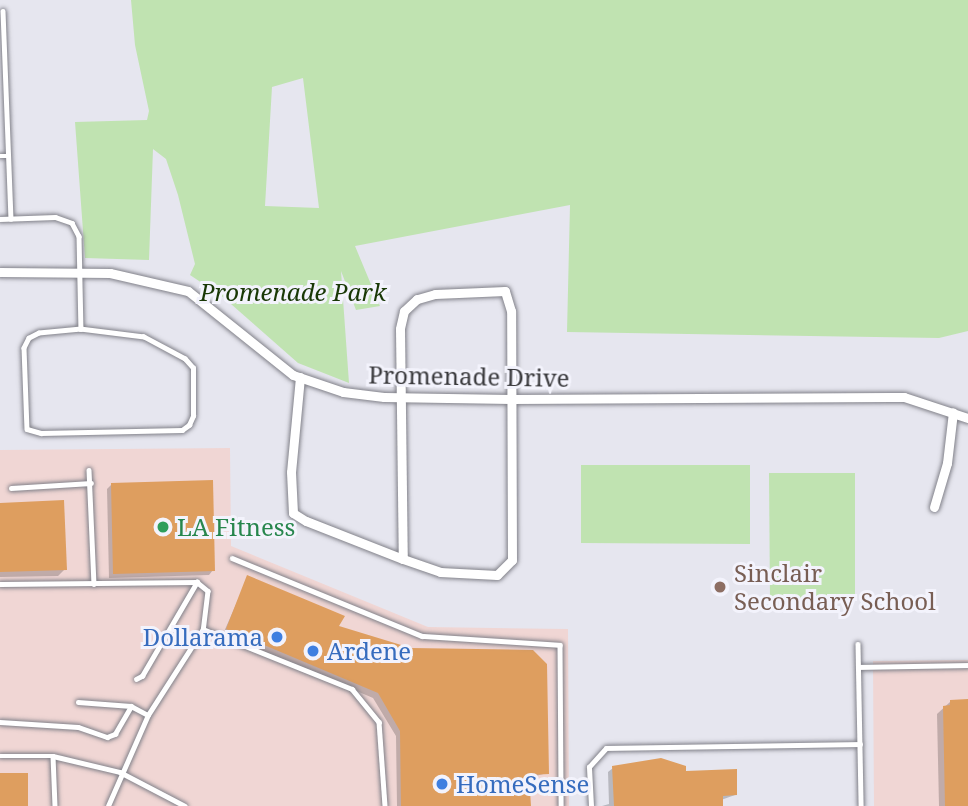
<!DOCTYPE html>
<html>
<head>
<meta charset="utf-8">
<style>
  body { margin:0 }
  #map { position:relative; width:968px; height:806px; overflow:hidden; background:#e6e6ef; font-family:"Noto Serif",serif }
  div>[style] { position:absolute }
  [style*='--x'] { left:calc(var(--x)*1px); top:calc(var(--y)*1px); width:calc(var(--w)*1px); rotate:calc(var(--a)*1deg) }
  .commercial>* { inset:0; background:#f0d6d4 }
  .green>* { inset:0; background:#c0e3b1 }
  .shadow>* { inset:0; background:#0003 }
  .building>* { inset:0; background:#de9e5f }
  .roads { filter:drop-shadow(0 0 2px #818189) drop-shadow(0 0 2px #818189) }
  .service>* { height:4.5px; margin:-2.25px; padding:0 2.25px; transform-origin:2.25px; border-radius:2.25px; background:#fff }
  .minor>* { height:9px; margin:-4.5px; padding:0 4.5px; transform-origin:4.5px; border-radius:4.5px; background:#fff }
  .dots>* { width:19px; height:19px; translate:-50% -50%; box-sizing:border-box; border:4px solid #f3f3fc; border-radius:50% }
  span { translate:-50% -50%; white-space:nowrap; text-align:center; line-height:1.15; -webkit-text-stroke:6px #f3f3fc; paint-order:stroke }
  .park-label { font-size:24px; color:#193806; font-style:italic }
  .street-label { font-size:24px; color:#38383b }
  .leisure-label { font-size:24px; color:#27864d }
  .left { translate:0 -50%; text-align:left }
  .education-label { font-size:24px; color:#785e54 }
  .shop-label { font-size:24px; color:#366cbe }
  .right { translate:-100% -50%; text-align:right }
</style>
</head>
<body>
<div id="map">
  <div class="commercial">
    <div style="clip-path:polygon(230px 448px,231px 546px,428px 627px,568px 629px,569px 806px,0 806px,0 450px)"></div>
    <div style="clip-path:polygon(968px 660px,968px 806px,874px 806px,873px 661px)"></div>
  </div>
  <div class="green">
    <div style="clip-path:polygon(evenodd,131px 0,968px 0,968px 331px,939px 338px,567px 332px,570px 205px,355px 246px,380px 306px,356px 310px,341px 271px,349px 383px,298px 363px,223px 297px,190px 275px,195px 264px,178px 195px,166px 159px,153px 149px,149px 260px,85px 258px,75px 122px,147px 120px,149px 111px,135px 45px,131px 0,303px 78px,319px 208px,265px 206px,272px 87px,303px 78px)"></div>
    <div style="clip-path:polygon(581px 465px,750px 465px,750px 544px,581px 543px)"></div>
    <div style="clip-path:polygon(769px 473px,855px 473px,855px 600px,770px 600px)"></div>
  </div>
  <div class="shadow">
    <div style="clip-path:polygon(112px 484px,213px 570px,209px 575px,109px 578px,107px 489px)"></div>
    <div style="clip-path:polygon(0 485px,0 505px,65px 569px,58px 576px,0 577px)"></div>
    <div style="clip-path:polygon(248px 577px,337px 627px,547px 773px,528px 778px,529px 806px,397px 806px,396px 736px,373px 698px,223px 634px)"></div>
    <div style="clip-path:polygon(950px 702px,968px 703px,968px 806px,939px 806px,937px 714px)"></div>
    <div style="clip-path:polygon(613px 768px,684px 773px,735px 795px,721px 800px,721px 806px,602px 806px,609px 804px,608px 772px)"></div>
  </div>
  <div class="building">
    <div style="clip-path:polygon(213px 480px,215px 571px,113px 574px,111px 483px)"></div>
    <div style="clip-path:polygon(64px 500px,67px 570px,0 572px,0 503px)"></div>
    <div style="clip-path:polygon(247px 575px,345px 616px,339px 626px,411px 648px,533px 650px,547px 664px,549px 774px,529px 775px,531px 806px,401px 806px,400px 731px,378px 693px,226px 629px)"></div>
    <div style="clip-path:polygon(968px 699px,968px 806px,945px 806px,943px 706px,950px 705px,950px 700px)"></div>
    <div style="clip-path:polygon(661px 758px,686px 766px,686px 771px,737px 769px,737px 795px,723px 796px,723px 806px,614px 806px,612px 766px)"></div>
    <div style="clip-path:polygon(0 773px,28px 773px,28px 806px,0 806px)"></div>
  </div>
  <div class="roads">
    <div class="service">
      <div style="--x:3;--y:11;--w:208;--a:87.8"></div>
      <div style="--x:0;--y:156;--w:8;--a:0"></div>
      <div style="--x:0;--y:219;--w:55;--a:-2.1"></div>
      <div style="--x:55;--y:217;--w:18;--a:19"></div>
      <div style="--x:72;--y:223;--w:15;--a:62"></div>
      <div style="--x:79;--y:236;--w:93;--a:88.8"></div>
      <div style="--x:81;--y:329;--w:42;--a:174.6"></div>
      <div style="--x:39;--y:333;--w:11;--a:153"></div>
      <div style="--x:29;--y:338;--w:11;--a:117"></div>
      <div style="--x:24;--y:348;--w:81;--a:87.9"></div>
      <div style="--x:27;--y:429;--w:15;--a:16"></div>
      <div style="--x:41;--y:433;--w:141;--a:-1.2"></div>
      <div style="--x:182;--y:430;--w:9;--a:-36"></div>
      <div style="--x:189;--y:425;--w:10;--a:-66"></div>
      <div style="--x:193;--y:416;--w:48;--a:-90"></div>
      <div style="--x:193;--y:368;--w:12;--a:-132"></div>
      <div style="--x:185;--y:359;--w:47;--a:-151.8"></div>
      <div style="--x:144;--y:337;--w:64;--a:-172.8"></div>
      <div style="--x:89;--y:470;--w:114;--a:87.5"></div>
      <div style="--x:11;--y:488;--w:80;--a:-3.6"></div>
      <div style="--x:232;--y:558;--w:205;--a:22.3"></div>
      <div style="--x:422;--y:636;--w:138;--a:3.7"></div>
      <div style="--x:560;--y:645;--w:161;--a:89.6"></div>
      <div style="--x:0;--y:584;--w:197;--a:-0.6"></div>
      <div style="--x:197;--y:582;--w:14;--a:39"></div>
      <div style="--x:208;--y:591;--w:38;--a:97"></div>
      <div style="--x:858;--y:644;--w:162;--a:88.9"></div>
      <div style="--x:858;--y:667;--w:110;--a:-1"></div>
      <div style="--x:136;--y:679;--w:7;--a:-27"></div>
      <div style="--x:142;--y:676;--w:109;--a:-59.7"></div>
      <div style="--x:78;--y:702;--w:53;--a:4.3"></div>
      <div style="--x:131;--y:706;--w:19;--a:28"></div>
      <div style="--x:0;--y:722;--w:78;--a:3.7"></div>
      <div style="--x:78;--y:727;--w:31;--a:19"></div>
      <div style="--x:107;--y:737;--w:9;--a:-21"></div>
      <div style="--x:115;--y:734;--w:32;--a:-60"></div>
      <div style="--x:0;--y:756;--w:53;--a:0"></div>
      <div style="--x:53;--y:756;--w:69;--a:13.4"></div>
      <div style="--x:120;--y:772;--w:73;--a:27.6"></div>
      <div style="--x:53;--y:756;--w:50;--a:87.7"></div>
      <div style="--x:108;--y:806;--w:99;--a:-66.3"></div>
      <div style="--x:148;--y:715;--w:102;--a:-57.4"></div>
      <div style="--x:203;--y:629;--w:161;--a:21.9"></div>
      <div style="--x:352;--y:689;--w:43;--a:50.7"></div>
      <div style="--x:379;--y:722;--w:84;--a:85.9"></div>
      <div style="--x:591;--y:806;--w:39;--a:-93"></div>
      <div style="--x:589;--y:767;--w:25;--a:-48"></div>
      <div style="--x:606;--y:748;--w:254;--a:-0.9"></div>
    </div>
    <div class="minor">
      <div style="--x:0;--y:272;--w:110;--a:0.5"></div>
      <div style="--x:110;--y:273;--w:80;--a:13"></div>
      <div style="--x:188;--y:291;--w:134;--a:38.7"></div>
      <div style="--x:293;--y:375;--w:53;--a:18.8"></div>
      <div style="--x:343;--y:392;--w:41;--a:7"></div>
      <div style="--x:384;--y:397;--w:127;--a:0.9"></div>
      <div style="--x:511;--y:399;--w:393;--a:-0.3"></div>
      <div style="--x:904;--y:397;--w:67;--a:18.2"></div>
      <div style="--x:300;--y:377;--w:95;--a:95.4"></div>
      <div style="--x:291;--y:472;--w:41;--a:87.2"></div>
      <div style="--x:293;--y:513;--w:15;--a:32"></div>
      <div style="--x:306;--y:521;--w:104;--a:21.4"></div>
      <div style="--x:403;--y:559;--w:39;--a:19"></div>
      <div style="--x:440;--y:572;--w:57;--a:3"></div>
      <div style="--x:497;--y:575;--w:21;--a:-45"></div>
      <div style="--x:512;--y:560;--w:249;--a:-90.2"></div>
      <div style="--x:511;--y:311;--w:21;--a:-107"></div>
      <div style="--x:505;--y:291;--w:70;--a:177.5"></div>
      <div style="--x:435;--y:294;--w:19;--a:164"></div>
      <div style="--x:417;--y:299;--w:18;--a:137"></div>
      <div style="--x:404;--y:311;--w:18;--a:103"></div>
      <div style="--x:400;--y:329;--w:230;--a:89.3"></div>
      <div style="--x:934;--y:507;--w:46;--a:-73.5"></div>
      <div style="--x:947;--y:463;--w:51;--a:-83.3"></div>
    </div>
  </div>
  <div class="dots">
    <div style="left:163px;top:527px;background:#2e9e5b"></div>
    <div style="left:720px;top:587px;background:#8d6e63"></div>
    <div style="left:277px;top:637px;background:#3f7fe0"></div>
    <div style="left:313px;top:651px;background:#3f7fe0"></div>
    <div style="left:442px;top:784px;background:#3f7fe0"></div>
  </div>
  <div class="park-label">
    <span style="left:293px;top:292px">Promenade Park</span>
  </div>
  <div class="street-label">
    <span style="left:469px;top:376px;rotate:1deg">Promenade Drive</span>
  </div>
  <div class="leisure-label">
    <span class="left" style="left:177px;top:527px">LA Fitness</span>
  </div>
  <div class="education-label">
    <span class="left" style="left:734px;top:587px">Sinclair<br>Secondary School</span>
  </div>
  <div class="shop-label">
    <span class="right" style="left:263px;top:637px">Dollarama</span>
    <span class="left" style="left:327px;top:651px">Ardene</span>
    <span class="left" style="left:456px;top:784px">HomeSense</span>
  </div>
</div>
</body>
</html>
